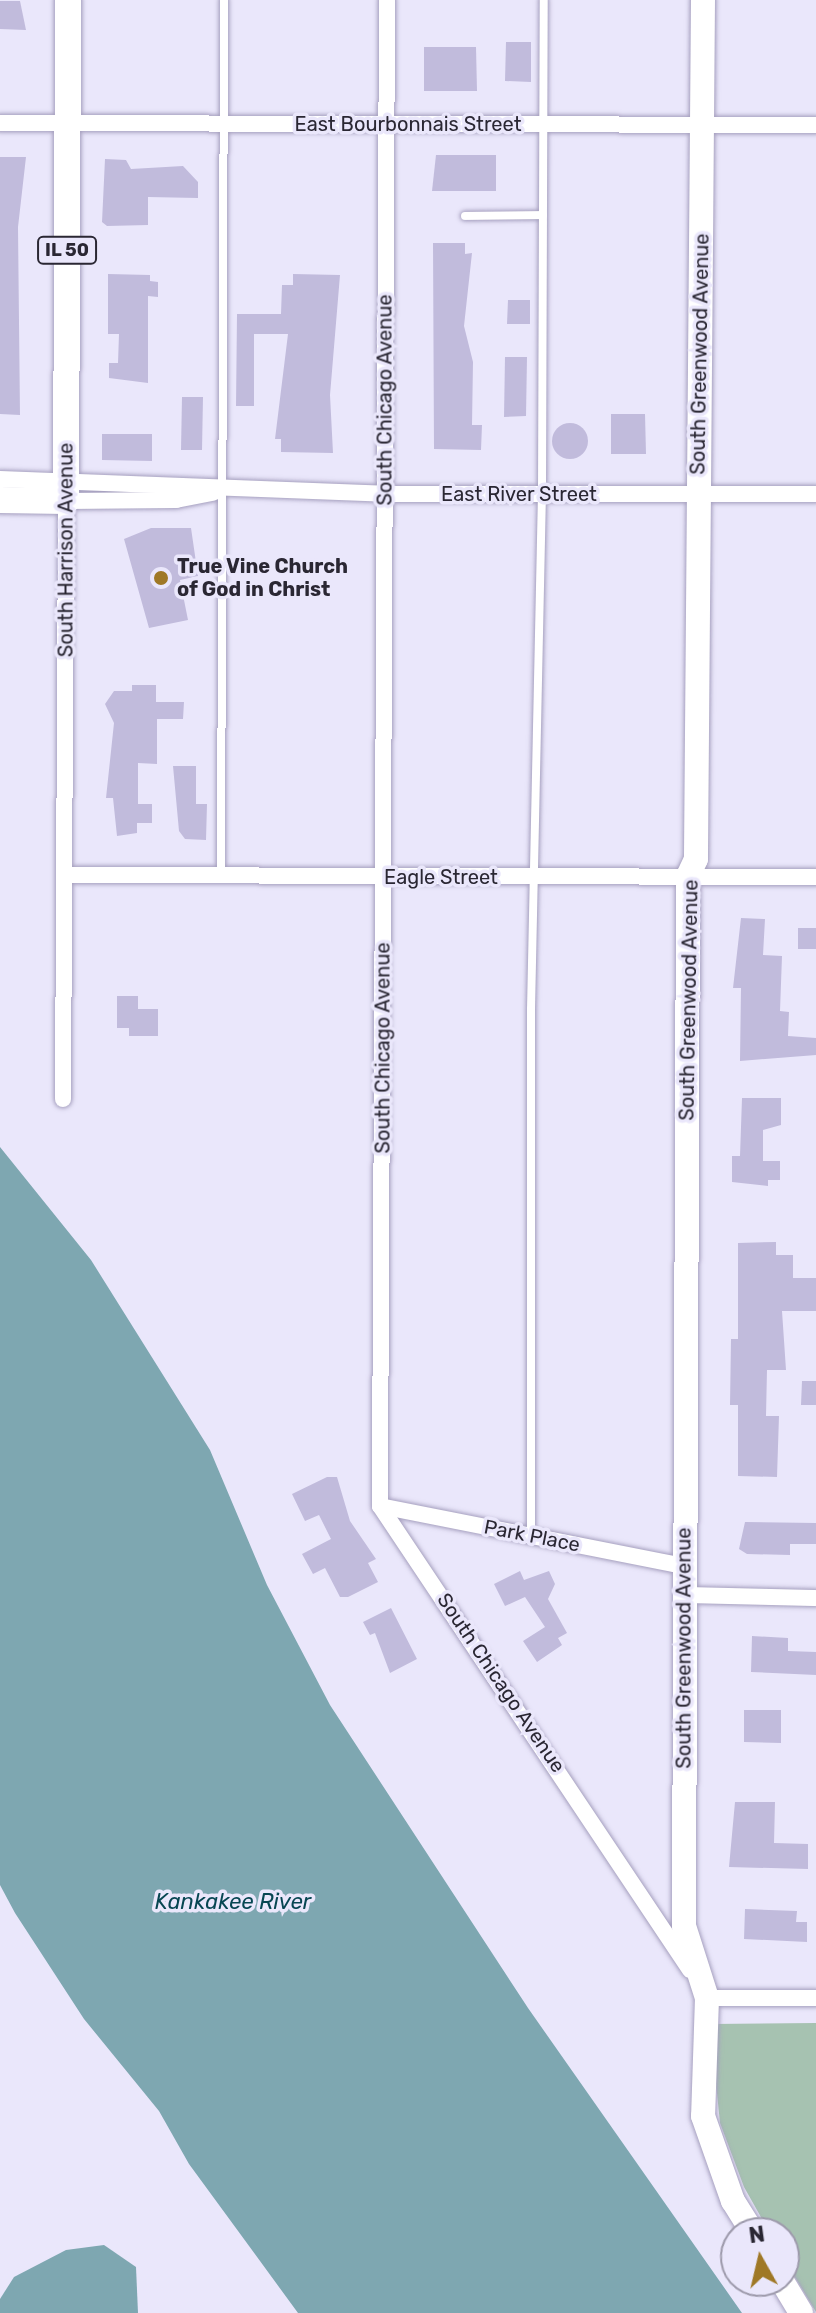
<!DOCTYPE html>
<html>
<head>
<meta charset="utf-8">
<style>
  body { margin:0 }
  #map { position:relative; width:816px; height:2313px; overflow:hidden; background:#eae7fb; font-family:Rubik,sans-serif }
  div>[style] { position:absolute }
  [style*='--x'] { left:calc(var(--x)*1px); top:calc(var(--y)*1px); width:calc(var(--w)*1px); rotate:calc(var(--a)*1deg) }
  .green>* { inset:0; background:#a6c2b1 }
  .water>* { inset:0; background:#7ea7b1 }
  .building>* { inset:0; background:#c1bbdc }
  .round { border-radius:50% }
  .roads { filter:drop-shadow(0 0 2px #a6a0bf) drop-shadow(0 0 2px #a6a0bf) }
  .lane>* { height:8px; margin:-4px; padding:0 4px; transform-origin:4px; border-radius:4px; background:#fff }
  .street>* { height:16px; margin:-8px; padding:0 8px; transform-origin:8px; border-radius:8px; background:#fff }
  .secondary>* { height:24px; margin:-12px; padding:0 12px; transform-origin:12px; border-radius:12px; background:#fff }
  .primary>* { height:26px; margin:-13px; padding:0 13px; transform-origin:13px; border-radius:13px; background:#fff }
  .dots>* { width:22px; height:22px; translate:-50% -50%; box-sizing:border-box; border:4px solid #eae7fb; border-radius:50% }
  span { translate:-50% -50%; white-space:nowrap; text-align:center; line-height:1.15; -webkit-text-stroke:7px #eae7fb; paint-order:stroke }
  .shield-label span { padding:2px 6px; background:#eae7fb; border:2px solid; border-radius:6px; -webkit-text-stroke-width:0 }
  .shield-label { font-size:18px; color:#2a2733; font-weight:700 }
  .street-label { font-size:20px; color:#2a2733 }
  .poi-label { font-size:20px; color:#2a2733; font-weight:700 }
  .left { translate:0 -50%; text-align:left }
  .water-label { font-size:22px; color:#074652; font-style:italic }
  .north { position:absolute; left:720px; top:2217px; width:80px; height:80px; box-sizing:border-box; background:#eae7fb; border:2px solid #9d9aab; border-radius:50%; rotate:352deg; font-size:22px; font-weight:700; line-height:32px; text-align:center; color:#2a2733 }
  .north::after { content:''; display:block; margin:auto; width:28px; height:36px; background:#9f7826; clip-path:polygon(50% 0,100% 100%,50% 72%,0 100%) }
</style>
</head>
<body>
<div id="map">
  <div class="green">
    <div style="clip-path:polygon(816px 2023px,816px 2312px,784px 2259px,784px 2233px,770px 2233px,744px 2187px,720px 2123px,710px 2024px)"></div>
  </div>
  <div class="water">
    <div style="clip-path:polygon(0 1147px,91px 1260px,210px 1450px,267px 1585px,330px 1705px,528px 2008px,742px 2313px,298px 2313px,189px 2164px,159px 2111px,84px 2019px,15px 1913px,0 1885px)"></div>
    <div style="clip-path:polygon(104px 2245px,136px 2267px,138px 2313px,0 2313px,0 2299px,14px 2277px,66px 2250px)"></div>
  </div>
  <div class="building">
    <div style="clip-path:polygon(0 1px,20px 1px,26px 30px,0 29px)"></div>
    <div style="clip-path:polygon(506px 42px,531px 42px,531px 82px,505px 81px)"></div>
    <div style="clip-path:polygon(424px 47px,476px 47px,477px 91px,424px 91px)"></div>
    <div style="clip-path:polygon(436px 155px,496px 155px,496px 191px,432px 191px)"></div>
    <div style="clip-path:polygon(0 157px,26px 157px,18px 227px,20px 415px,0 414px)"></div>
    <div style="clip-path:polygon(105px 159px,126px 160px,131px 169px,183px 166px,198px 182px,198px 198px,148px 197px,148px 225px,107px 226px,102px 222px)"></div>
    <div style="clip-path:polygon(433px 243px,465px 243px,465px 254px,472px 253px,464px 326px,473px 362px,472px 425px,482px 425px,481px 450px,434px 449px)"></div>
    <div style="clip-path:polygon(108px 274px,150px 275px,150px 281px,158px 282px,158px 297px,148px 296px,148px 383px,109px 378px,109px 363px,118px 363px,119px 334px,108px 334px)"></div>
    <div style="clip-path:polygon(293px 274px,340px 275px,330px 395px,333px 453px,281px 452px,281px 439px,275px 439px,288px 334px,254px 334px,254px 406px,236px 406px,237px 314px,281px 314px,282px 285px,293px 285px)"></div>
    <div style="clip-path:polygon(508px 300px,530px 300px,530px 324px,507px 324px)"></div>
    <div style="clip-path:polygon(505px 357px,527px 357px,526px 416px,504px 417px)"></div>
    <div style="clip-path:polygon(182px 397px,203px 397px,202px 450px,181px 450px)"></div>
    <div style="clip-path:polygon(611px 414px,645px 414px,646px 454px,611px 454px)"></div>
    <div class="round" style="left:552px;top:423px;width:36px;height:36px"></div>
    <div style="clip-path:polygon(102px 434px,152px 434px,152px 461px,102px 460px)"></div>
    <div style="clip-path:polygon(151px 528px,191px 528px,198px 576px,180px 580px,188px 620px,149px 628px,124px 539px)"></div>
    <div style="clip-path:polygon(132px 685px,156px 685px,156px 702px,184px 702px,183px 719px,157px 719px,157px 764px,138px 763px,138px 804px,152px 804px,152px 823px,137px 823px,137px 833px,117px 836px,113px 798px,106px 798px,114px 723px,105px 704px,114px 691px,132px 691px)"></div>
    <div style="clip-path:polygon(173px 766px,196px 766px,196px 804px,207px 804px,206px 840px,185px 839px,179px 831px)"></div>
    <div style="clip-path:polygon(741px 918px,765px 919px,763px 955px,782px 956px,780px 1011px,789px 1012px,788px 1036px,816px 1038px,816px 1055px,740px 1061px,741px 988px,733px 988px)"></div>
    <div style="clip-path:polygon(798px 928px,816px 928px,816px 949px,798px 949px)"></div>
    <div style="clip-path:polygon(117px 996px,138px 996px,138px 1009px,158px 1009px,158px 1036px,129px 1036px,129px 1028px,117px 1028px)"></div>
    <div style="clip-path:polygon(742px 1098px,781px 1098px,781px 1125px,763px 1130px,763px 1161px,780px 1161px,780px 1180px,768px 1180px,768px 1186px,732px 1182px,732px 1156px,740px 1156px)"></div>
    <div style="clip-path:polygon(776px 1242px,776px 1255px,793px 1255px,793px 1278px,816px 1278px,816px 1311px,782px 1311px,786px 1370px,767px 1370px,766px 1416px,779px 1416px,777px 1477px,738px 1476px,738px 1405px,730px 1405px,731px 1339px,738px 1339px,738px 1243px)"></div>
    <div style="clip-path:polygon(802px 1381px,816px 1381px,816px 1405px,801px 1405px)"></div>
    <div style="clip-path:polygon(327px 1477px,337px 1477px,350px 1521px,376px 1559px,368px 1563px,378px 1582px,348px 1597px,340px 1597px,325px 1568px,313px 1574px,302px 1554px,331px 1539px,319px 1515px,305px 1521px,292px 1494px)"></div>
    <div style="clip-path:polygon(745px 1522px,816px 1523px,816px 1544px,790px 1544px,790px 1555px,747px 1554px,739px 1549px)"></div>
    <div style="clip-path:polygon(520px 1571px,524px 1580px,549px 1571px,555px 1584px,548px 1599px,567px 1633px,558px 1638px,562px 1645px,537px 1662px,523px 1641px,545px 1627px,525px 1597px,505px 1606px,494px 1584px)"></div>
    <div style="clip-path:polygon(391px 1608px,417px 1659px,390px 1673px,375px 1633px,370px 1635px,363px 1622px)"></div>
    <div style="clip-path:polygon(752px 1636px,788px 1638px,788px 1651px,816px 1652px,816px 1675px,751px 1672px)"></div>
    <div style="clip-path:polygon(744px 1710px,781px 1710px,781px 1743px,744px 1742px)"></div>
    <div style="clip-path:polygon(735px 1802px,775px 1802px,774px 1843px,808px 1844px,808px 1869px,729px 1867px)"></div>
    <div style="clip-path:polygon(745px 1909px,797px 1911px,796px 1922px,807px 1922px,807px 1942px,744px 1939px)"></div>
  </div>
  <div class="roads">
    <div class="lane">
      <div style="--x:465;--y:216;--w:78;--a:-0.7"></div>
      <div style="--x:221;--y:875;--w:875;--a:-89.8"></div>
      <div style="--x:531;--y:1535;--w:526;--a:-90"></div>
      <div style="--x:531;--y:1009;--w:515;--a:-88.78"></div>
      <div style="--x:542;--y:494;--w:494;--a:-89.8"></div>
    </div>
    <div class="street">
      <div style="--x:387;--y:0;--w:1506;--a:90.27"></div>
      <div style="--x:380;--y:1506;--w:558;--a:56.25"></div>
      <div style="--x:0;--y:123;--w:816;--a:0.14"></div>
      <div style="--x:0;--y:479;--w:385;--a:2.2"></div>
      <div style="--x:385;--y:494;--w:431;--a:0"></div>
      <div style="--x:65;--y:875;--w:751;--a:0.15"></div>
      <div style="--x:63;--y:1099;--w:598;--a:-89.71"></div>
      <div style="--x:66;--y:501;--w:110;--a:-0.5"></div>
      <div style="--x:176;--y:500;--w:38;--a:-11"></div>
      <div style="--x:380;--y:1506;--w:310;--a:11.2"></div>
      <div style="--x:684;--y:1595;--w:132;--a:1.3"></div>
      <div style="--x:702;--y:1990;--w:9;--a:58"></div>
      <div style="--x:707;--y:1998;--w:109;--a:0"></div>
    </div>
    <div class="secondary">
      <div style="--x:703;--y:0;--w:859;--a:90.47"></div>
      <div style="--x:696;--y:859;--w:19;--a:115"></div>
      <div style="--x:688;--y:876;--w:1050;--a:90.22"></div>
      <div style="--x:684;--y:1926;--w:76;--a:72.3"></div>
      <div style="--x:707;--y:1998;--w:118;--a:91.9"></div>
      <div style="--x:703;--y:2116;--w:90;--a:70.6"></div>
      <div style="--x:733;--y:2201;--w:38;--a:58"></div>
      <div style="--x:782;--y:2281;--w:37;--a:59"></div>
    </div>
    <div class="primary">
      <div style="--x:0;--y:500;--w:66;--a:0.9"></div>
      <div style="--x:66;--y:501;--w:501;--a:-89.77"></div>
    </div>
  </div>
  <div class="dots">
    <div style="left:161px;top:578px;background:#9f7826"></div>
  </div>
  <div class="shield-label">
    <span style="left:67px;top:250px">IL 50</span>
  </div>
  <div class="street-label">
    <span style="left:408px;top:124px">East Bourbonnais Street</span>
    <span style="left:700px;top:354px;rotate:-89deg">South Greenwood Avenue</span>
    <span style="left:385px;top:400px;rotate:-90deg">South Chicago Avenue</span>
    <span style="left:519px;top:494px">East River Street</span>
    <span style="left:66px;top:550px;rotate:-90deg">South Harrison Avenue</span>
    <span style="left:441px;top:877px">Eagle Street</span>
    <span style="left:689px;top:1000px;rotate:-89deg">South Greenwood Avenue</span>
    <span style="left:383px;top:1048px;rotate:-90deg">South Chicago Avenue</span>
    <span style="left:532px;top:1536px;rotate:11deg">Park Place</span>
    <span style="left:684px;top:1648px;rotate:-90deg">South Greenwood Avenue</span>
    <span style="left:501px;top:1683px;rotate:56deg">South Chicago Avenue</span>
  </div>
  <div class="poi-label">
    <span class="left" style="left:177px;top:578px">True Vine Church<br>of God in Christ</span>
  </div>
  <div class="water-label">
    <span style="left:233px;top:1902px">Kankakee River</span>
  </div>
  <div class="north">N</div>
</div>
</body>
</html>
